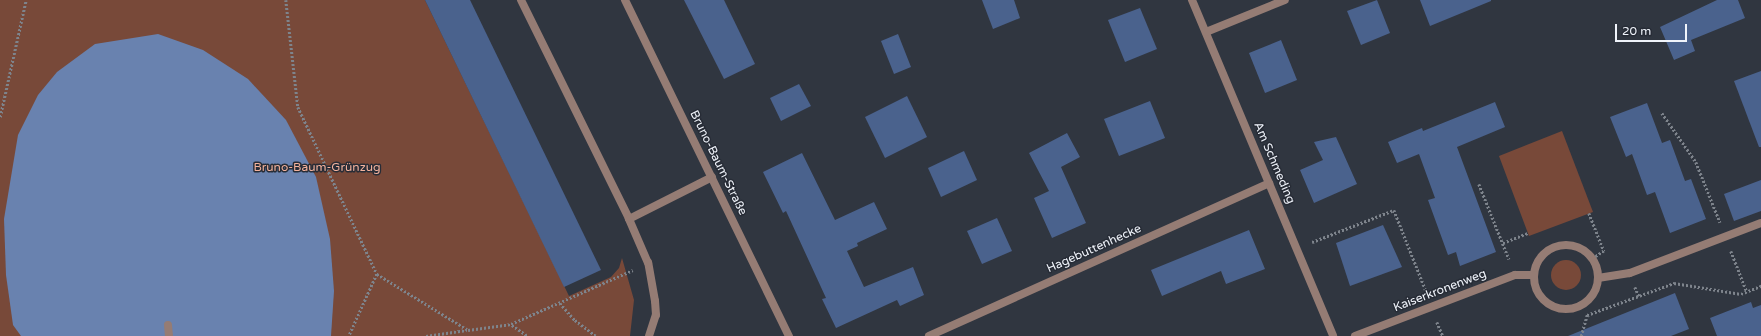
<!DOCTYPE html>
<html>
<head>
<meta charset="utf-8">
<style>
  body { margin:0 }
  #map { position:relative; width:1761px; height:336px; overflow:hidden; background:#303640; font-family:"Varela Round",sans-serif }
  div>[style] { position:absolute }
  [style*='--x'] { left:calc(var(--x)*1px); top:calc(var(--y)*1px); width:calc(var(--w)*1px); rotate:calc(var(--a)*1deg) }
  .green>* { inset:0; background:#784939 }
  .round { border-radius:50% }
  .water>* { inset:0; background:#6982af }
  .building>* { inset:0; background:#4a628d }
  .path>* { height:2.5px; margin-top:-1.25px; transform-origin:0; background:repeating-linear-gradient(90deg,#7e848c 0 2px,transparent 0 4px) }
  .service>* { height:8px; margin:-4px; padding:0 4px; transform-origin:4px; border-radius:4px; background:#957c74 }
  .service>.ring { margin:-4px; padding:0; box-sizing:content-box; background:none; border:8px solid #957c74; border-radius:50% }
  .minor>* { height:8px; margin:-4px; padding:0 4px; transform-origin:4px; border-radius:4px; background:#957c74 }
  .tertiary>* { height:8px; margin:-4px; padding:0 4px; transform-origin:4px; border-radius:4px; background:#957c74 }
  span { translate:-50% -50%; white-space:nowrap; text-align:center; line-height:1.15; -webkit-text-stroke:3px #272c36; paint-order:stroke }
  .street-label { font-size:12px; color:#f0f4fb }
  .park-label { font-size:12px; color:#f5b39d }
  .scale { position:absolute; left:1615px; top:24px; width:72px; height:18px; box-sizing:border-box; border:2px solid #f0f4fb; border-top:0; padding-left:5px; font-size:12px; line-height:14px; white-space:nowrap; color:#f0f4fb; -webkit-text-stroke:3px #272c36; paint-order:stroke }
</style>
</head>
<body>
<div id="map">
  <div class="green">
    <div style="clip-path:polygon(0 0,425px 0,569px 296px,611px 277px,619px 268px,622px 258px,634px 300px,630px 336px,0 336px)"></div>
    <div style="clip-path:polygon(1562px 131px,1593px 212px,1529px 236px,1499px 156px)"></div>
    <div class="round" style="left:1551px;top:260px;width:30px;height:30px"></div>
  </div>
  <div class="water">
    <div style="clip-path:polygon(158px 34px,203px 50px,248px 79px,286px 120px,316px 177px,330px 239px,334px 291px,331px 336px,21px 336px,13px 325px,6px 275px,4px 219px,18px 135px,38px 95px,57px 72px,95px 44px)"></div>
  </div>
  <div class="building">
    <div style="clip-path:polygon(425px 0,470px 0,601px 270px,564px 287px)"></div>
    <div style="clip-path:polygon(684px 0,724px 0,755px 64px,724px 79px)"></div>
    <div style="clip-path:polygon(982px 0,1014px 0,1020px 18px,993px 29px)"></div>
    <div style="clip-path:polygon(1377px 0,1390px 33px,1361px 45px,1347px 11px)"></div>
    <div style="clip-path:polygon(1420px 0,1491px 0,1491px 1px,1430px 26px)"></div>
    <div style="clip-path:polygon(1717px 0,1738px 0,1745px 18px,1691px 40px,1695px 51px,1674px 60px,1660px 27px)"></div>
    <div style="clip-path:polygon(1140px 8px,1157px 49px,1125px 62px,1108px 20px)"></div>
    <div style="clip-path:polygon(898px 34px,911px 67px,894px 74px,881px 41px)"></div>
    <div style="clip-path:polygon(1281px 40px,1297px 80px,1265px 93px,1249px 53px)"></div>
    <div style="clip-path:polygon(1761px 71px,1761px 147px,1759px 147px,1734px 81px)"></div>
    <div style="clip-path:polygon(799px 84px,811px 106px,781px 121px,770px 98px)"></div>
    <div style="clip-path:polygon(907px 96px,927px 137px,885px 158px,865px 117px)"></div>
    <div style="clip-path:polygon(1150px 101px,1165px 138px,1119px 156px,1104px 119px)"></div>
    <div style="clip-path:polygon(1495px 102px,1505px 127px,1457px 147px,1496px 252px,1460px 266px,1456px 252px,1448px 255px,1428px 200px,1435px 198px,1419px 154px,1397px 163px,1388px 142px,1422px 128px,1423px 131px)"></div>
    <div style="clip-path:polygon(1647px 103px,1662px 143px,1670px 140px,1685px 181px,1691px 179px,1706px 219px,1670px 233px,1655px 192px,1647px 195px,1632px 154px,1626px 157px,1610px 117px)"></div>
    <div style="clip-path:polygon(1067px 133px,1080px 157px,1061px 167px,1086px 223px,1052px 238px,1034px 198px,1049px 191px,1029px 153px)"></div>
    <div style="clip-path:polygon(1336px 137px,1357px 184px,1314px 203px,1300px 170px,1323px 160px,1314px 142px)"></div>
    <div style="clip-path:polygon(964px 151px,977px 180px,941px 197px,928px 168px)"></div>
    <div style="clip-path:polygon(802px 153px,835px 220px,874px 202px,887px 229px,857px 243px,858px 246px,847px 251px,864px 287px,913px 267px,924px 295px,900px 306px,897px 300px,836px 328px,822px 299px,826px 298px,786px 211px,783px 213px,763px 172px)"></div>
    <div style="clip-path:polygon(1761px 180px,1761px 211px,1734px 221px,1724px 194px)"></div>
    <div style="clip-path:polygon(997px 218px,1012px 251px,982px 264px,967px 231px)"></div>
    <div style="clip-path:polygon(1383px 225px,1402px 267px,1350px 286px,1336px 243px)"></div>
    <div style="clip-path:polygon(1249px 230px,1265px 269px,1226px 284px,1221px 271px,1162px 296px,1151px 270px)"></div>
    <div style="clip-path:polygon(1675px 293px,1689px 329px,1671px 336px,1568px 336px)"></div>
    <div style="clip-path:polygon(1751px 302px,1753px 308px,1761px 305px,1761px 336px,1717px 336px,1710px 318px)"></div>
  </div>
  <div class="path">
    <div style="--x:286;--y:0;--w:108;--a:83.6"></div>
    <div style="--x:298;--y:107;--w:185;--a:64.7"></div>
    <div style="--x:377;--y:274;--w:68;--a:114.3"></div>
    <div style="--x:1662;--y:113;--w:60;--a:55.2"></div>
    <div style="--x:1696;--y:162;--w:65;--a:68.2"></div>
    <div style="--x:0;--y:117;--w:120;--a:-77.5"></div>
    <div style="--x:1479;--y:184;--w:81;--a:68.2"></div>
    <div style="--x:1589;--y:213;--w:41;--a:68.5"></div>
    <div style="--x:1604;--y:251;--w:14;--a:146"></div>
    <div style="--x:1312;--y:242;--w:88;--a:-21.3"></div>
    <div style="--x:1394;--y:210;--w:87;--a:68.4"></div>
    <div style="--x:1503;--y:243;--w:27;--a:-22"></div>
    <div style="--x:1731;--y:251;--w:44;--a:68.7"></div>
    <div style="--x:377;--y:274;--w:107;--a:31.6"></div>
    <div style="--x:468;--y:330;--w:43;--a:-7.9"></div>
    <div style="--x:511;--y:324;--w:133;--a:-23.9"></div>
    <div style="--x:1635;--y:287;--w:10;--a:66"></div>
    <div style="--x:560;--y:303;--w:23;--a:49"></div>
    <div style="--x:575;--y:320;--w:26;--a:37"></div>
    <div style="--x:1437;--y:322;--w:15;--a:67"></div>
    <div style="--x:512;--y:325;--w:19;--a:35"></div>
    <div style="--x:426;--y:336;--w:41;--a:-8.3"></div>
    <div style="--x:1581;--y:336;--w:22;--a:-74"></div>
    <div style="--x:1587;--y:315;--w:93;--a:-20.2"></div>
    <div style="--x:1674;--y:283;--w:68;--a:9.3"></div>
    <div style="--x:1741;--y:294;--w:22;--a:-22"></div>
  </div>
  <div class="service">
    <div style="--x:521;--y:0;--w:244;--a:63.7"></div>
    <div class="ring" style="left:1534px;top:245px;width:56px;height:56px"></div>
    <div style="--x:1598;--y:278;--w:32;--a:-9"></div>
    <div style="--x:1630;--y:273;--w:140;--a:-20.9"></div>
    <div style="--x:168;--y:325;--w:11;--a:85"></div>
    <div style="--x:1355;--y:336;--w:171;--a:-20.9"></div>
    <div style="--x:1515;--y:275;--w:19;--a:0"></div>
  </div>
  <div class="minor">
    <div style="--x:1192;--y:0;--w:364;--a:67.2"></div>
    <div style="--x:1206;--y:32;--w:85;--a:-22.1"></div>
    <div style="--x:649;--y:336;--w:22;--a:-72"></div>
    <div style="--x:656;--y:315;--w:14;--a:-94"></div>
    <div style="--x:655;--y:301;--w:39;--a:-100"></div>
    <div style="--x:648;--y:263;--w:48;--a:-113.4"></div>
    <div style="--x:629;--y:219;--w:93;--a:-26.8"></div>
    <div style="--x:929;--y:336;--w:373;--a:-24.2"></div>
  </div>
  <div class="tertiary">
    <div style="--x:625;--y:0;--w:374;--a:64"></div>
  </div>
  <div class="street-label">
    <span style="left:718px;top:163px;rotate:64deg">Bruno-Baum-Straße</span>
    <span style="left:1274px;top:163px;rotate:67deg">Am Schmeding</span>
    <span style="left:1094px;top:249px;rotate:-24deg">Hagebuttenhecke</span>
    <span style="left:1440px;top:291px;rotate:-21deg">Kaiserkronenweg</span>
  </div>
  <div class="park-label">
    <span style="left:317px;top:168px">Bruno-Baum-Grünzug</span>
  </div>
  <div class="scale">20 m</div>
</div>
</body>
</html>
